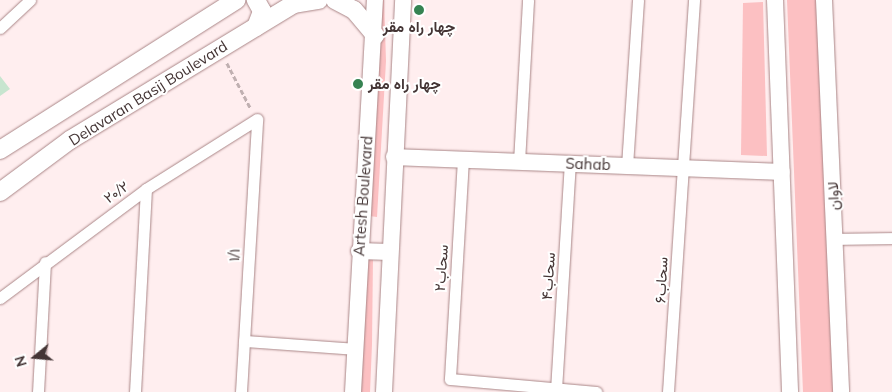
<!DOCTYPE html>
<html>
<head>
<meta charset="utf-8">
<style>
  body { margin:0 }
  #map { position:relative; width:892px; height:392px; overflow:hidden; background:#ffeeef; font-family:Mulish,Vazirmatn,sans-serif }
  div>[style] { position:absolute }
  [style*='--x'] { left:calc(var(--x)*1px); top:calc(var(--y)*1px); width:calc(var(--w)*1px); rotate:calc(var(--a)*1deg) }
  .green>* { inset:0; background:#fcc0c2 }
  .building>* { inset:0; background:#c7e5cf }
  .path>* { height:2.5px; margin-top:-1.25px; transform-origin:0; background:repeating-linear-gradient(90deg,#c0b0b1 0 5px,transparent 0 7.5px) }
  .roads { filter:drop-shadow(0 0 1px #aa8687) drop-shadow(0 0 1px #aa8687) }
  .street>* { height:11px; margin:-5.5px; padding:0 5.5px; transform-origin:5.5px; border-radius:5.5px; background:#fff }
  .secondary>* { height:16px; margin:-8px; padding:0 8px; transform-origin:8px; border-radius:8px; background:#fff }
  .primary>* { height:18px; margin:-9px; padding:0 9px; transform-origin:9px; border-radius:9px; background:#fff }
  .dots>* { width:14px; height:14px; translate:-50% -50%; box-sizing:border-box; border:2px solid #fff; border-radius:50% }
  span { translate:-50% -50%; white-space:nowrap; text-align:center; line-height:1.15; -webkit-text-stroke:4px #fff; paint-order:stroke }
  .poi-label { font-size:15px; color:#443535; font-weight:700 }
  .left { translate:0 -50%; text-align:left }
  .street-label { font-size:15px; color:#443535 }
  .north { position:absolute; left:10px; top:332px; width:50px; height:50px; -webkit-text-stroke:4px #fff; paint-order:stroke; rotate:253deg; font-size:14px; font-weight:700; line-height:20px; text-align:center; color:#443535 }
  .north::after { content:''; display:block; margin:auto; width:18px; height:22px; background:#443535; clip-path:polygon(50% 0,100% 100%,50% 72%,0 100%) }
</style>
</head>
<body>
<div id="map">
  <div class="green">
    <div style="clip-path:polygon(379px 0,384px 0,386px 61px,377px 217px,369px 216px)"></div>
    <div style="clip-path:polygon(787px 0,819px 0,835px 392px,803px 392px)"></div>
    <div style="clip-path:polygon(763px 2px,767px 156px,741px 155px,743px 3px)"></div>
    <div style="clip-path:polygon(366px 255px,373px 256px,372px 344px,370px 392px,360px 392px)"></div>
  </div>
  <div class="building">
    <div style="clip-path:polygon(0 76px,10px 89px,0 96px)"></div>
  </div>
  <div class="path">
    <div style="--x:227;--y:63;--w:52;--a:62.4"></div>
  </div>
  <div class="roads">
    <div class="street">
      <div style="--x:0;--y:28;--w:41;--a:-43"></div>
      <div style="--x:463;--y:159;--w:220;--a:93.4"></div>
      <div style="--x:450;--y:379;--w:147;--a:5.1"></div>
      <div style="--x:519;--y:162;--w:162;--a:-86.8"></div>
      <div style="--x:627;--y:166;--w:166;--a:-86.2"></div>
      <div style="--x:834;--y:239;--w:58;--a:-1"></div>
      <div style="--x:0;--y:298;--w:182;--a:-36.7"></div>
      <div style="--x:146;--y:189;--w:131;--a:-32.2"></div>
      <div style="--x:244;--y:341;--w:111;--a:4.1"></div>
      <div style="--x:556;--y:390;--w:226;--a:-86.5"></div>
      <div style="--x:38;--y:392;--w:130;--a:-86.9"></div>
      <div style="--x:135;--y:392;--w:203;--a:-86.9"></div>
      <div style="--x:241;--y:392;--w:273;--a:-86.6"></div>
      <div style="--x:668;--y:392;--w:393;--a:-86.2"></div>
    </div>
    <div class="secondary">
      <div style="--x:775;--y:0;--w:392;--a:87.8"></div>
      <div style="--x:824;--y:0;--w:392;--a:87.5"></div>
      <div style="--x:394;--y:157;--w:388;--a:2.2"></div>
      <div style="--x:359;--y:251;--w:31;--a:2"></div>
      <div style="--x:353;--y:392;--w:393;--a:-86.8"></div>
      <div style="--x:384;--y:392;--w:392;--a:-87.2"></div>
    </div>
    <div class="primary">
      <div style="--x:335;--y:0;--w:21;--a:28"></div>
      <div style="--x:354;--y:10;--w:33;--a:50"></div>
      <div style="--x:293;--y:4;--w:26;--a:-9"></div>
      <div style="--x:256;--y:27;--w:17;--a:-69"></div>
      <div style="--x:262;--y:11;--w:13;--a:-119"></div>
      <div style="--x:0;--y:150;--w:280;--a:-32.4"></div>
      <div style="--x:0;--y:192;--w:87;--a:-36.6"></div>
      <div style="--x:70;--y:140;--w:269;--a:-31.3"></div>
    </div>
  </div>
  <div class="dots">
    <div style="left:419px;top:10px;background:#368352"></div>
    <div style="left:358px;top:84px;background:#368352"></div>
  </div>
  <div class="poi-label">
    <span style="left:419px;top:27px">چهار راه مقر‍</span>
    <span class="left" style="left:368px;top:84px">چهار راه مقر</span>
  </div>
  <div class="street-label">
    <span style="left:148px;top:93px;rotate:-32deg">Delavaran Basij Boulevard</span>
    <span style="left:588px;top:164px;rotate:2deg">Sahab</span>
    <span style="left:116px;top:192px;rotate:-36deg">۲۰/۲</span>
    <span style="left:363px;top:196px;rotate:-86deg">Artesh Boulevard</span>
    <span style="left:833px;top:196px;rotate:-92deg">لاوان</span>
    <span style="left:234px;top:255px;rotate:-87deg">۱/۱</span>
    <span style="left:441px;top:268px;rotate:-86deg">۲سحاب</span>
    <span style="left:548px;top:276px;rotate:-86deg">۴سحاب</span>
    <span style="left:661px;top:280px;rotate:-87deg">۶سحاب</span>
  </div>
  <div class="north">N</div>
</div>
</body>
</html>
